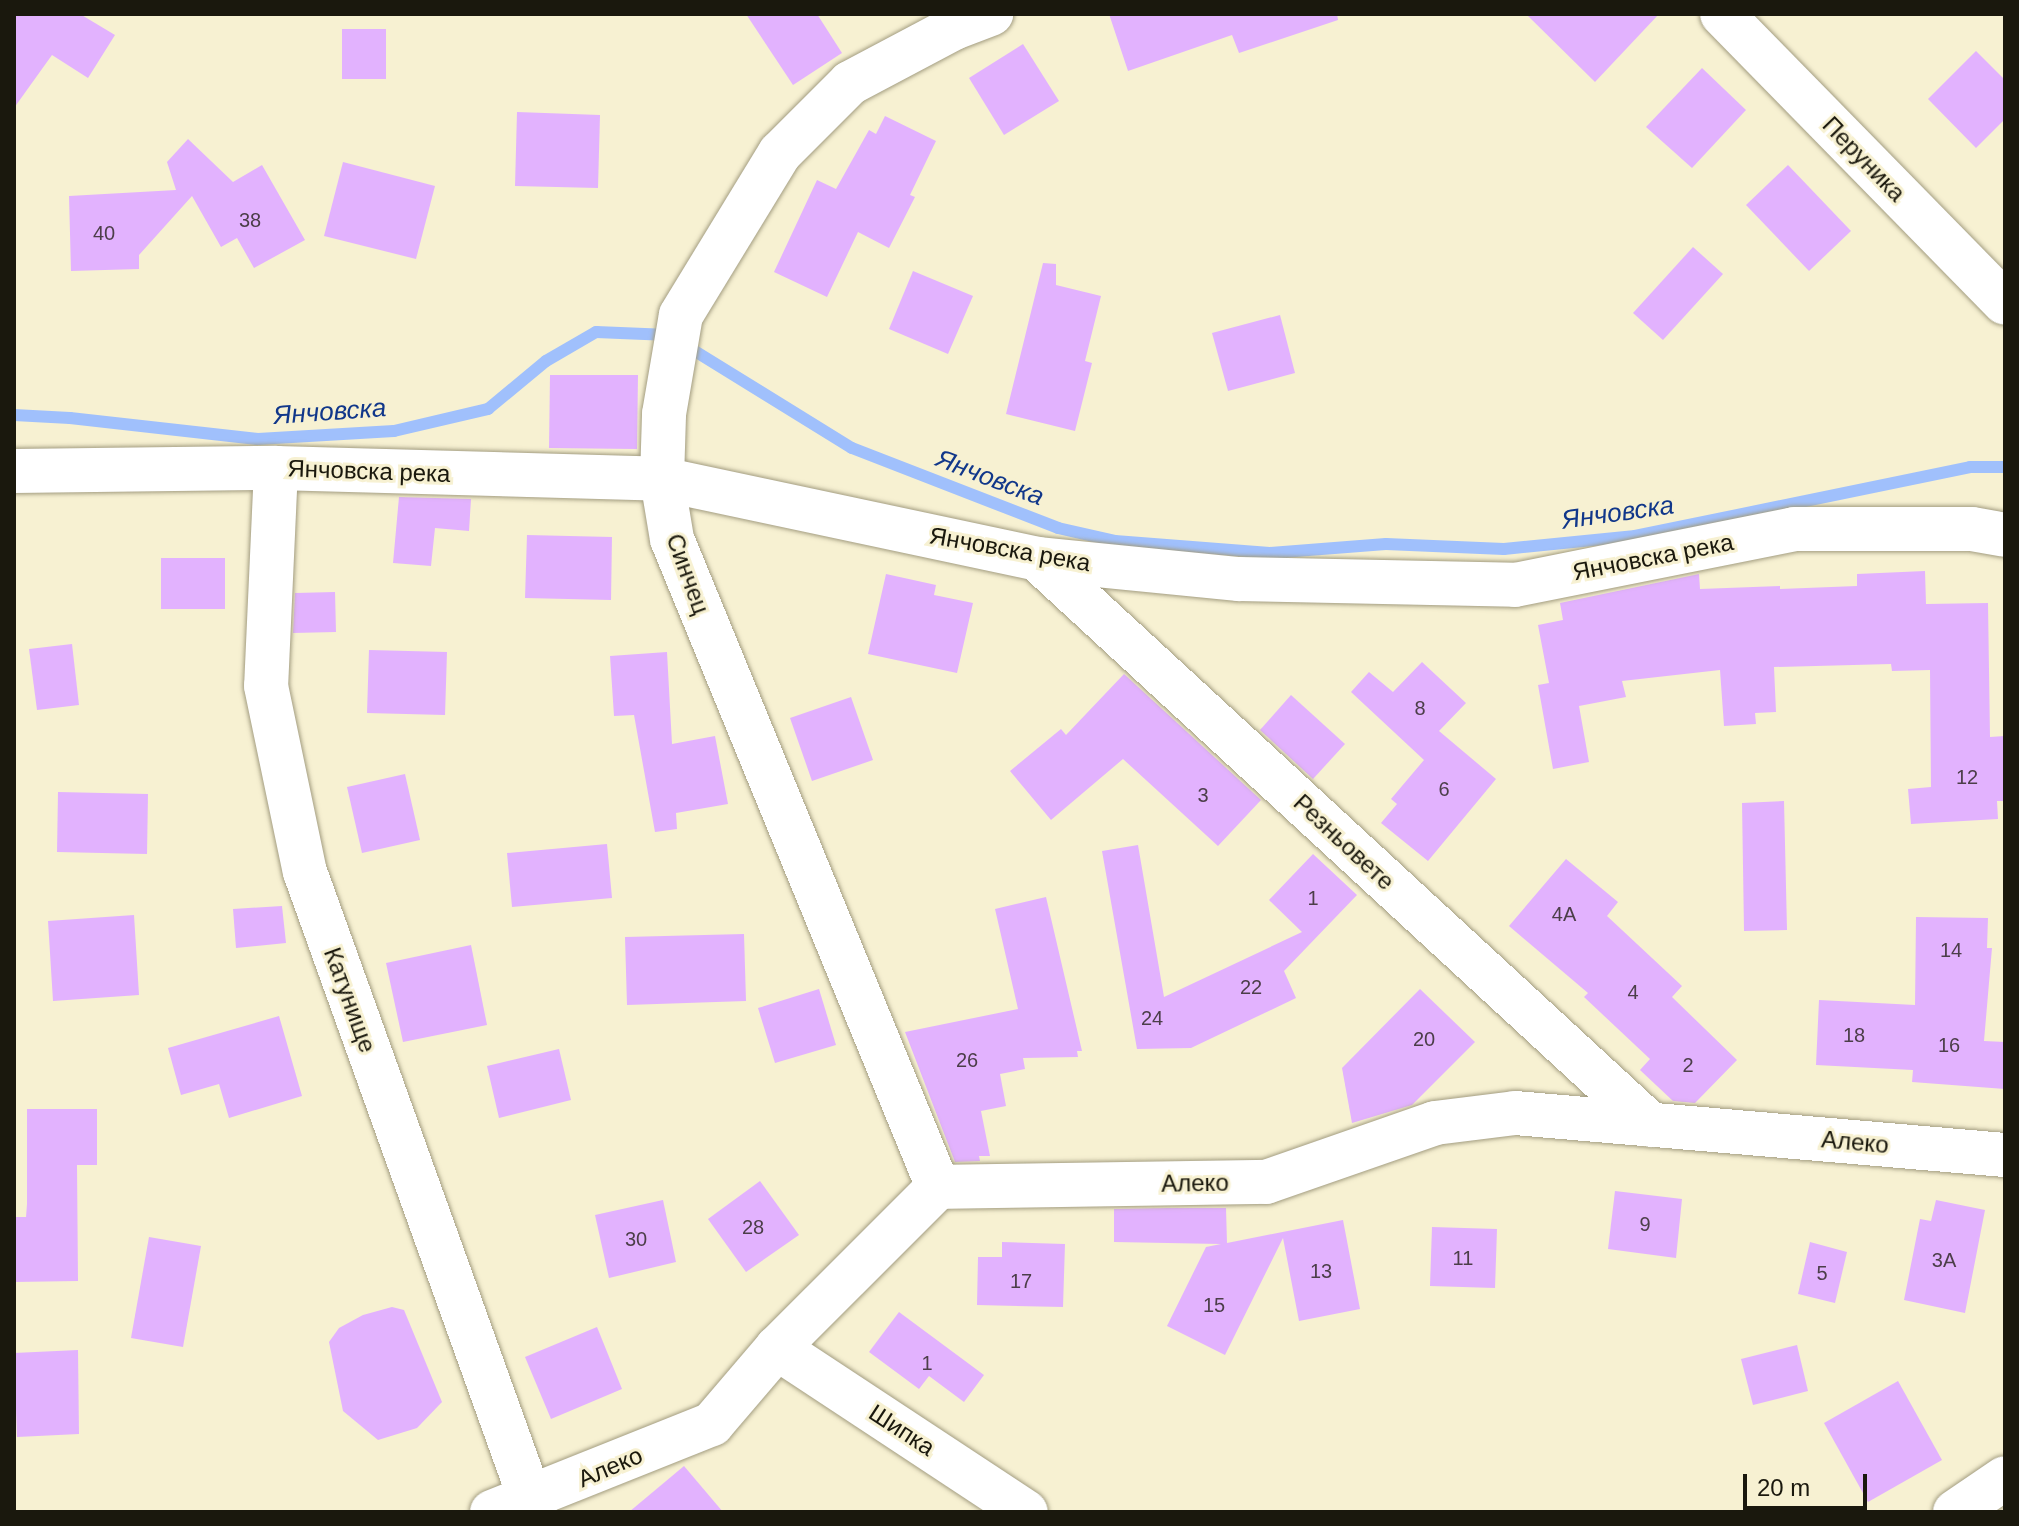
<!DOCTYPE html>
<html>
<head>
<meta charset="utf-8">
<style>
  body { margin:0 }
  #map { position:relative; width:2019px; height:1526px; overflow:hidden; background:#f7f1d2; font-family:Helvetica,sans-serif }
  div>[style] { position:absolute }
  [style*='--x'] { left:calc(var(--x)*1px); top:calc(var(--y)*1px); width:calc(var(--w)*1px); rotate:calc(var(--a)*1deg) }
  .stream>* { height:12px; margin:-6px; padding:0 6px; transform-origin:6px; border-radius:6px; background:#a0c0fc }
  .building>* { inset:0; background:#e2b2fe }
  .roads { filter:drop-shadow(0 0 2px #a39d81) drop-shadow(0 0 2px #a39d81) }
  .minor>* { height:44px; margin:-22px; padding:0 22px; transform-origin:22px; border-radius:22px; background:#fff }
  span { translate:-50% -50%; white-space:nowrap; text-align:center; line-height:1.15; -webkit-text-stroke:6px #f7f1d2; paint-order:stroke }
  .number-label { font-size:20px; color:#4c3e49 }
  .number-label span { -webkit-text-stroke-width:0 }
  .street-label { font-size:24px; color:#1a180d }
  .water-label { font-size:26px; color:#11378a; font-style:italic }
  .frame { position:absolute; inset:0; border:16px solid #1a180d; pointer-events:none }
  .scale { position:absolute; left:1743px; top:1474px; width:124px; height:36px; box-sizing:border-box; border:4px solid #1a180d; border-top:0; padding-left:10px; font-size:24px; line-height:28px; white-space:nowrap; color:#1a180d; -webkit-text-stroke:6px #f7f1d2; paint-order:stroke }
</style>
</head>
<body>
<div id="map">
  <div class="stream">
    <div style="--x:685;--y:345;--w:196;--a:31.7"></div>
    <div style="--x:852;--y:448;--w:221;--a:21.2"></div>
    <div style="--x:1058;--y:528;--w:58;--a:12.8"></div>
    <div style="--x:1115;--y:541;--w:155;--a:4.4"></div>
    <div style="--x:1270;--y:553;--w:116;--a:-4.4"></div>
    <div style="--x:1386;--y:544;--w:118;--a:2.4"></div>
    <div style="--x:1504;--y:549;--w:132;--a:-5.7"></div>
    <div style="--x:1635;--y:536;--w:342;--a:-11.6"></div>
    <div style="--x:1970;--y:467;--w:35;--a:0"></div>
    <div style="--x:14;--y:415;--w:56;--a:3.1"></div>
    <div style="--x:70;--y:418;--w:189;--a:6.4"></div>
    <div style="--x:258;--y:439;--w:136;--a:-3.4"></div>
    <div style="--x:394;--y:431;--w:97;--a:-13.2"></div>
    <div style="--x:488;--y:409;--w:75;--a:-39.6"></div>
    <div style="--x:546;--y:361;--w:58;--a:-30.1"></div>
    <div style="--x:596;--y:332;--w:73;--a:2.4"></div>
  </div>
  <div class="building">
    <div style="clip-path:polygon(14px 14px,80px 14px,115px 35px,88px 78px,52px 55px,14px 108px)"></div>
    <div style="clip-path:polygon(746px 14px,817px 14px,842px 53px,793px 85px)"></div>
    <div style="clip-path:polygon(1109px 14px,1337px 14px,1338px 20px,1239px 53px,1232px 35px,1128px 71px)"></div>
    <div style="clip-path:polygon(1526px 14px,1659px 14px,1595px 82px)"></div>
    <div style="clip-path:polygon(342px 29px,386px 29px,386px 79px,342px 79px)"></div>
    <div style="clip-path:polygon(1023px 44px,1059px 101px,1004px 135px,969px 78px)"></div>
    <div style="clip-path:polygon(1976px 51px,2005px 80px,2005px 119px,1976px 148px,1928px 99px)"></div>
    <div style="clip-path:polygon(1702px 68px,1746px 110px,1692px 168px,1646px 127px)"></div>
    <div style="clip-path:polygon(517px 112px,600px 115px,598px 188px,515px 186px)"></div>
    <div style="clip-path:polygon(885px 116px,936px 141px,910px 195px,915px 197px,889px 248px,858px 232px,827px 297px,774px 272px,817px 180px,836px 189px,869px 130px,876px 134px)"></div>
    <div style="clip-path:polygon(188px 139px,233px 182px,262px 165px,305px 240px,254px 268px,237px 238px,221px 247px,192px 196px,139px 255px,139px 269px,71px 271px,69px 196px,176px 190px,167px 162px)"></div>
    <div style="clip-path:polygon(343px 162px,435px 186px,416px 259px,324px 236px)"></div>
    <div style="clip-path:polygon(1788px 165px,1851px 231px,1809px 271px,1746px 205px)"></div>
    <div style="clip-path:polygon(1693px 247px,1723px 274px,1663px 340px,1633px 313px)"></div>
    <div style="clip-path:polygon(1043px 263px,1056px 264px,1056px 285px,1101px 296px,1085px 361px,1092px 363px,1075px 431px,1006px 414px)"></div>
    <div style="clip-path:polygon(913px 271px,973px 296px,948px 354px,889px 329px)"></div>
    <div style="clip-path:polygon(1280px 315px,1295px 373px,1228px 391px,1212px 333px)"></div>
    <div style="clip-path:polygon(550px 375px,638px 375px,637px 449px,549px 448px)"></div>
    <div style="clip-path:polygon(399px 497px,471px 499px,469px 531px,435px 528px,431px 566px,393px 563px)"></div>
    <div style="clip-path:polygon(527px 535px,612px 537px,611px 600px,525px 598px)"></div>
    <div style="clip-path:polygon(161px 558px,225px 558px,225px 609px,161px 609px)"></div>
    <div style="clip-path:polygon(1925px 571px,1926px 604px,1988px 603px,1990px 737px,2005px 736px,2005px 801px,1997px 801px,1998px 819px,1911px 824px,1908px 789px,1931px 787px,1930px 670px,1892px 671px,1891px 664px,1774px 667px,1776px 712px,1755px 713px,1756px 724px,1724px 726px,1720px 670px,1622px 681px,1626px 697px,1579px 706px,1589px 762px,1553px 769px,1538px 685px,1549px 683px,1538px 625px,1563px 620px,1560px 603px,1699px 574px,1700px 589px,1780px 586px,1780px 589px,1857px 586px,1857px 574px)"></div>
    <div style="clip-path:polygon(886px 574px,936px 585px,934px 595px,973px 603px,957px 673px,868px 654px)"></div>
    <div style="clip-path:polygon(335px 592px,336px 632px,293px 633px,295px 593px)"></div>
    <div style="clip-path:polygon(72px 644px,79px 705px,37px 710px,29px 649px)"></div>
    <div style="clip-path:polygon(369px 650px,447px 652px,445px 715px,367px 713px)"></div>
    <div style="clip-path:polygon(667px 652px,672px 744px,715px 736px,728px 804px,676px 813px,677px 829px,655px 832px,634px 715px,614px 716px,610px 656px)"></div>
    <div style="clip-path:polygon(1422px 662px,1466px 703px,1439px 731px,1496px 779px,1428px 861px,1381px 823px,1397px 804px,1391px 799px,1424px 760px,1351px 692px,1369px 672px,1393px 692px)"></div>
    <div style="clip-path:polygon(1124px 674px,1261px 800px,1218px 846px,1123px 759px,1051px 820px,1010px 771px,1061px 729px,1066px 735px)"></div>
    <div style="clip-path:polygon(1291px 695px,1345px 744px,1313px 779px,1260px 730px)"></div>
    <div style="clip-path:polygon(851px 697px,873px 760px,812px 781px,790px 718px)"></div>
    <div style="clip-path:polygon(405px 774px,420px 840px,362px 853px,347px 787px)"></div>
    <div style="clip-path:polygon(58px 792px,148px 794px,147px 854px,57px 852px)"></div>
    <div style="clip-path:polygon(1784px 801px,1787px 930px,1744px 931px,1742px 803px)"></div>
    <div style="clip-path:polygon(607px 844px,612px 898px,512px 907px,507px 853px)"></div>
    <div style="clip-path:polygon(1138px 845px,1164px 997px,1302px 932px,1269px 900px,1313px 854px,1357px 895px,1284px 971px,1296px 998px,1191px 1048px,1137px 1049px,1102px 851px)"></div>
    <div style="clip-path:polygon(1566px 859px,1618px 902px,1607px 916px,1682px 986px,1672px 997px,1737px 1060px,1695px 1103px,1673px 1101px,1640px 1070px,1650px 1059px,1584px 997px,1588px 993px,1509px 926px)"></div>
    <div style="clip-path:polygon(1046px 897px,1082px 1051px,1077px 1051px,1078px 1057px,1023px 1058px,1025px 1069px,1000px 1074px,1006px 1106px,981px 1111px,990px 1156px,979px 1156px,980px 1161px,955px 1162px,905px 1032px,1018px 1009px,995px 909px)"></div>
    <div style="clip-path:polygon(282px 906px,286px 943px,236px 948px,233px 909px)"></div>
    <div style="clip-path:polygon(134px 915px,139px 995px,53px 1001px,48px 921px)"></div>
    <div style="clip-path:polygon(1916px 917px,1988px 918px,1987px 948px,1992px 948px,1984px 1041px,2005px 1042px,2005px 1089px,1912px 1082px,1913px 1070px,1816px 1065px,1819px 1000px,1915px 1005px)"></div>
    <div style="clip-path:polygon(744px 934px,746px 1001px,627px 1005px,625px 937px)"></div>
    <div style="clip-path:polygon(471px 945px,487px 1025px,403px 1042px,386px 963px)"></div>
    <div style="clip-path:polygon(819px 989px,836px 1045px,775px 1063px,758px 1008px)"></div>
    <div style="clip-path:polygon(1420px 989px,1475px 1042px,1412px 1105px,1352px 1123px,1342px 1068px)"></div>
    <div style="clip-path:polygon(279px 1016px,302px 1096px,229px 1118px,219px 1084px,181px 1095px,168px 1048px)"></div>
    <div style="clip-path:polygon(559px 1049px,571px 1100px,499px 1118px,487px 1066px)"></div>
    <div style="clip-path:polygon(27px 1109px,97px 1109px,97px 1165px,77px 1165px,78px 1281px,14px 1282px,14px 1217px,26px 1217px,27px 1204px)"></div>
    <div style="clip-path:polygon(760px 1181px,799px 1235px,746px 1272px,708px 1219px)"></div>
    <div style="clip-path:polygon(1615px 1191px,1682px 1199px,1676px 1258px,1608px 1249px)"></div>
    <div style="clip-path:polygon(663px 1200px,676px 1262px,609px 1278px,595px 1215px)"></div>
    <div style="clip-path:polygon(1936px 1200px,1985px 1210px,1965px 1313px,1904px 1300px,1920px 1219px,1931px 1221px)"></div>
    <div style="clip-path:polygon(1168px 1208px,1226px 1208px,1227px 1243px,1343px 1220px,1360px 1309px,1299px 1321px,1283px 1238px,1225px 1355px,1167px 1326px,1206px 1247px,1221px 1244px,1114px 1242px,1114px 1209px)"></div>
    <div style="clip-path:polygon(1432px 1227px,1497px 1229px,1495px 1288px,1430px 1286px)"></div>
    <div style="clip-path:polygon(149px 1237px,201px 1246px,183px 1347px,131px 1338px)"></div>
    <div style="clip-path:polygon(1002px 1242px,1065px 1244px,1063px 1307px,977px 1305px,978px 1257px,1002px 1257px)"></div>
    <div style="clip-path:polygon(1810px 1242px,1847px 1252px,1835px 1303px,1798px 1294px)"></div>
    <div style="clip-path:polygon(392px 1307px,404px 1310px,442px 1402px,417px 1428px,378px 1440px,343px 1411px,329px 1342px,339px 1328px,363px 1315px)"></div>
    <div style="clip-path:polygon(899px 1312px,984px 1375px,964px 1402px,929px 1376px,919px 1389px,869px 1352px)"></div>
    <div style="clip-path:polygon(597px 1327px,622px 1389px,551px 1419px,525px 1357px)"></div>
    <div style="clip-path:polygon(1797px 1345px,1808px 1391px,1753px 1405px,1741px 1359px)"></div>
    <div style="clip-path:polygon(78px 1350px,79px 1434px,17px 1437px,14px 1353px)"></div>
    <div style="clip-path:polygon(1898px 1381px,1942px 1460px,1868px 1502px,1824px 1423px)"></div>
    <div style="clip-path:polygon(684px 1466px,723px 1512px,629px 1512px)"></div>
  </div>
  <div class="roads">
    <div class="minor">
      <div style="--x:1722;--y:14;--w:404;--a:45.6"></div>
      <div style="--x:276;--y:468;--w:218;--a:92.6"></div>
      <div style="--x:266;--y:686;--w:190;--a:78.2"></div>
      <div style="--x:305;--y:872;--w:680;--a:70.23"></div>
      <div style="--x:14;--y:471;--w:262;--a:-0.7"></div>
      <div style="--x:276;--y:468;--w:386;--a:1.6"></div>
      <div style="--x:662;--y:479;--w:383;--a:12"></div>
      <div style="--x:1037;--y:559;--w:203;--a:5.7"></div>
      <div style="--x:1239;--y:579;--w:276;--a:1.2"></div>
      <div style="--x:1515;--y:585;--w:285;--a:-11.3"></div>
      <div style="--x:1794;--y:529;--w:178;--a:0"></div>
      <div style="--x:1972;--y:529;--w:34;--a:10"></div>
      <div style="--x:1037;--y:559;--w:835;--a:42.67"></div>
      <div style="--x:938;--y:1187;--w:700;--a:-112.32"></div>
      <div style="--x:672;--y:539;--w:61;--a:-99.5"></div>
      <div style="--x:662;--y:479;--w:65;--a:-88.2"></div>
      <div style="--x:664;--y:414;--w:100;--a:-80.3"></div>
      <div style="--x:681;--y:315;--w:190;--a:-58.6"></div>
      <div style="--x:780;--y:153;--w:99;--a:-45"></div>
      <div style="--x:850;--y:83;--w:118;--a:-27.9"></div>
      <div style="--x:954;--y:28;--w:40;--a:-21"></div>
      <div style="--x:777;--y:1348;--w:298;--a:33.4"></div>
      <div style="--x:492;--y:1512;--w:237;--a:-21.8"></div>
      <div style="--x:712;--y:1424;--w:100;--a:-49.5"></div>
      <div style="--x:777;--y:1348;--w:228;--a:-45"></div>
      <div style="--x:938;--y:1187;--w:328;--a:-0.9"></div>
      <div style="--x:1266;--y:1182;--w:179;--a:-19.2"></div>
      <div style="--x:1435;--y:1123;--w:81;--a:-7.1"></div>
      <div style="--x:1515;--y:1113;--w:492;--a:4.9"></div>
      <div style="--x:1955;--y:1512;--w:60;--a:-34.2"></div>
    </div>
  </div>
  <div class="number-label">
    <span style="left:250px;top:220px">38</span>
    <span style="left:104px;top:233px">40</span>
    <span style="left:1420px;top:708px">8</span>
    <span style="left:1967px;top:777px">12</span>
    <span style="left:1444px;top:789px">6</span>
    <span style="left:1203px;top:795px">3</span>
    <span style="left:1313px;top:898px">1</span>
    <span style="left:1564px;top:914px">4А</span>
    <span style="left:1951px;top:950px">14</span>
    <span style="left:1251px;top:987px">22</span>
    <span style="left:1633px;top:992px">4</span>
    <span style="left:1152px;top:1018px">24</span>
    <span style="left:1854px;top:1035px">18</span>
    <span style="left:1424px;top:1039px">20</span>
    <span style="left:1949px;top:1045px">16</span>
    <span style="left:967px;top:1060px">26</span>
    <span style="left:1688px;top:1065px">2</span>
    <span style="left:1645px;top:1224px">9</span>
    <span style="left:753px;top:1227px">28</span>
    <span style="left:636px;top:1239px">30</span>
    <span style="left:1463px;top:1258px">11</span>
    <span style="left:1944px;top:1260px">3А</span>
    <span style="left:1321px;top:1271px">13</span>
    <span style="left:1822px;top:1273px">5</span>
    <span style="left:1021px;top:1281px">17</span>
    <span style="left:1214px;top:1305px">15</span>
    <span style="left:927px;top:1363px">1</span>
  </div>
  <div class="street-label">
    <span style="left:1864px;top:159px;rotate:46deg">Перуника</span>
    <span style="left:369px;top:471px;rotate:2deg">Янчовска река</span>
    <span style="left:1010px;top:549px;rotate:10deg">Янчовска река</span>
    <span style="left:1653px;top:557px;rotate:-11deg">Янчовска река</span>
    <span style="left:688px;top:574px;rotate:70deg">Синчец</span>
    <span style="left:1344px;top:842px;rotate:43deg">Резньовете</span>
    <span style="left:350px;top:1000px;rotate:70deg">Катунище</span>
    <span style="left:1855px;top:1142px;rotate:5deg">Алеко</span>
    <span style="left:1195px;top:1183px;rotate:-1deg">Алеко</span>
    <span style="left:902px;top:1430px;rotate:33deg">Шипка</span>
    <span style="left:610px;top:1467px;rotate:-23deg">Алеко</span>
  </div>
  <div class="water-label">
    <span style="left:330px;top:412px;rotate:-4deg">Янчовска</span>
    <span style="left:990px;top:478px;rotate:21deg">Янчовска</span>
    <span style="left:1618px;top:513px;rotate:-8deg">Янчовска</span>
  </div>
  <div class="frame"></div>
  <div class="scale">20 m</div>
</div>
</body>
</html>
